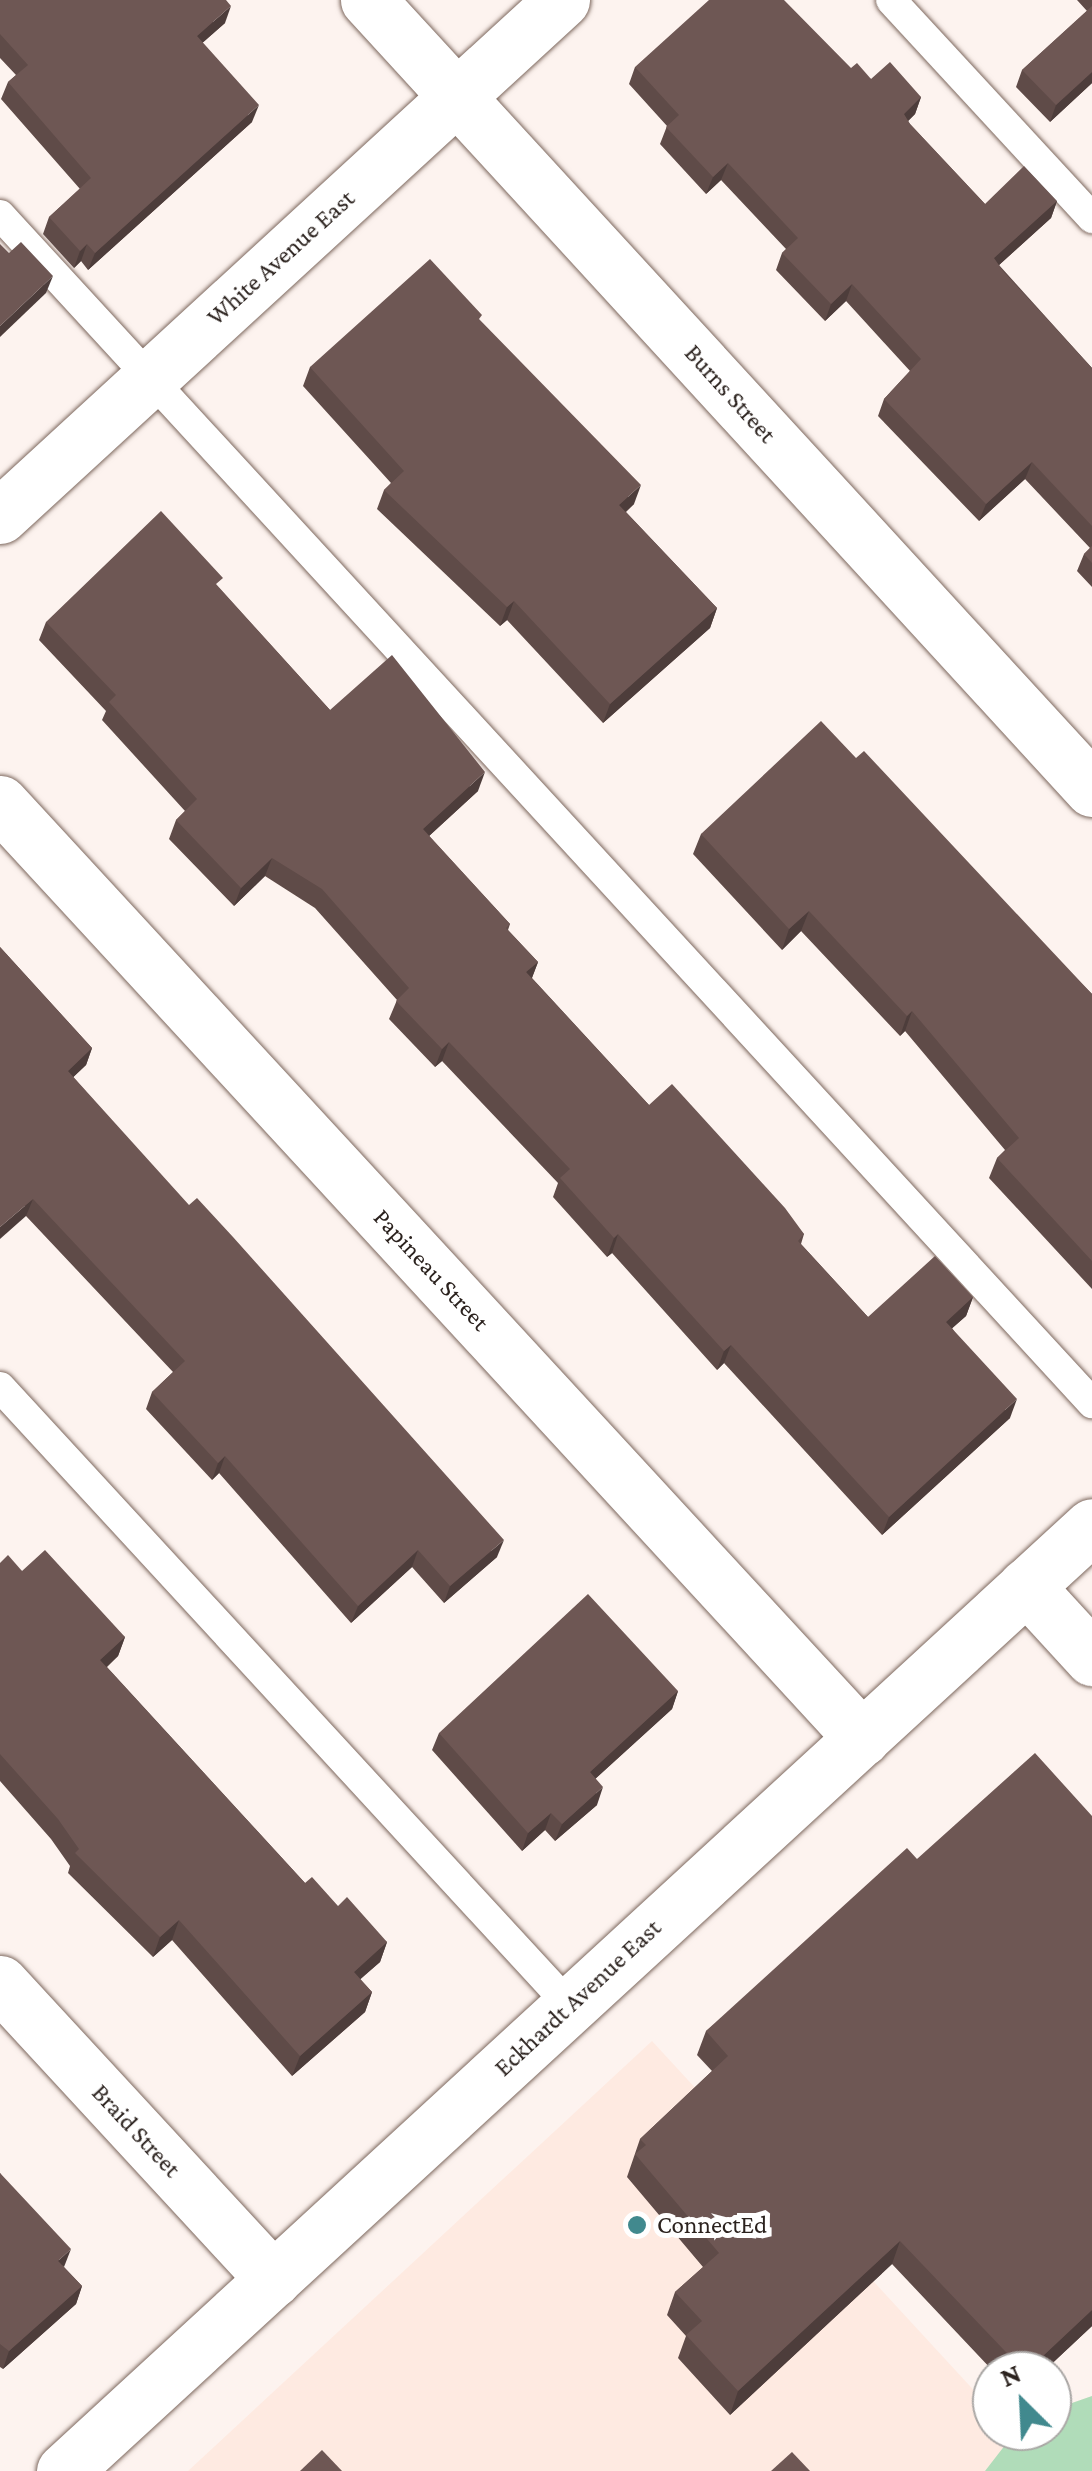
<!DOCTYPE html>
<html>
<head>
<meta charset="utf-8">
<style>
  body { margin:0 }
  #map { position:relative; width:1092px; height:2471px; overflow:hidden; background:#fdf3ef; font-family:"Crimson Pro",serif }
  div>[style] { position:absolute }
  [style*='--x'] { left:calc(var(--x)*1px); top:calc(var(--y)*1px); width:calc(var(--w)*1px); rotate:calc(var(--a)*1deg) }
  .built>* { inset:0; background:#feeae1 }
  .green>* { inset:0; background:#b0dcb9 }
  .roads { filter:drop-shadow(0 0 2px #7d685e) drop-shadow(0 0 2px #7d685e) }
  .lane>* { height:30px; margin:-15px; padding:0 15px; transform-origin:15px; border-radius:15px; background:#fff }
  .street>* { height:55px; margin:-27.5px; padding:0 27.5px; transform-origin:27.5px; border-radius:27.5px; background:#fff }
  .secondary>* { height:55px; margin:-27.5px; padding:0 27.5px; transform-origin:27.5px; border-radius:27.5px; background:#fff }
  .wall>* { inset:0; background:#5f4b48 }
  .shaded-wall>* { inset:0; background:#4d3d3b }
  .building>* { inset:0; background:#6e5754 }
  .dots>* { width:28px; height:28px; translate:-50% -50%; box-sizing:border-box; border:5px solid #fff; border-radius:50% }
  span { translate:-50% -50%; white-space:nowrap; text-align:center; line-height:1.15; -webkit-text-stroke:10px #fff; paint-order:stroke }
  .street-label { font-size:25px; color:#2b221e }
  .poi-label { font-size:25px; color:#2b221e }
  .left { translate:0 -50%; text-align:left }
  .north { position:absolute; left:972px; top:2351px; width:100px; height:100px; box-sizing:border-box; background:#fff; border:2px solid #aaa7a5; border-radius:50%; rotate:336deg; font-size:28px; font-weight:700; line-height:40px; text-align:center; color:#2b221e }
  .north::after { content:''; display:block; margin:auto; width:35px; height:45px; background:#41898e; clip-path:polygon(50% 0,100% 100%,50% 72%,0 100%) }
</style>
</head>
<body>
<div id="map">
  <div class="built">
    <div style="clip-path:polygon(652px 2041px,992px 2410px,992px 2431px,1052px 2431px,1052px 2410px,1092px 2396px,1092px 2471px,188px 2471px)"></div>
  </div>
  <div class="green">
    <div style="clip-path:polygon(1092px 2396px,1092px 2471px,985px 2471px,1016px 2431px,1052px 2431px,1052px 2410px)"></div>
  </div>
  <div class="roads">
    <div class="lane">
      <div style="--x:891;--y:0;--w:297;--a:47.3"></div>
      <div style="--x:0;--y:215;--w:1614;--a:47.41"></div>
      <div style="--x:0;--y:1387;--w:841;--a:47.36"></div>
    </div>
    <div class="street">
      <div style="--x:368;--y:0;--w:1071;--a:47.46"></div>
      <div style="--x:0;--y:516;--w:763;--a:-42.56"></div>
      <div style="--x:0;--y:803;--w:1272;--a:47.33"></div>
      <div style="--x:1026;--y:1586;--w:98;--a:47.5"></div>
      <div style="--x:0;--y:1983;--w:403;--a:47.3"></div>
    </div>
    <div class="secondary">
      <div style="--x:64;--y:2471;--w:1396;--a:-42.59"></div>
    </div>
  </div>
  <div class="wall">
    <div style="clip-path:polygon(0 0,225px 23px,202px 43px,252px 122px,88px 270px,81px 261px,74px 268px,43px 234px,49px 217px,80px 189px,1px 99px,8px 82px,16px 75px,0 58px)"></div>
    <div style="clip-path:polygon(1077px 0,1092px 0,1092px 83px,1050px 122px,1016px 87px,1022px 70px,1087px 11px)"></div>
    <div style="clip-path:polygon(635px 67px,851px 68px,871px 79px,921px 97px,915px 114px,908px 121px,910px 124px,985px 204px,1057px 201px,1051px 218px,999px 265px,1092px 368px,1092px 587px,1077px 571px,1084px 554px,1090px 548px,1025px 479px,979px 521px,878px 416px,884px 399px,910px 371px,846px 301px,825px 321px,776px 270px,782px 253px,786px 249px,721px 180px,706px 194px,660px 144px,667px 126px,629px 84px)"></div>
    <div style="clip-path:polygon(480px 321px,634px 504px,626px 512px,717px 608px,710px 628px,603px 723px,507px 620px,500px 626px,377px 509px,384px 490px,391px 483px,303px 386px,310px 367px)"></div>
    <div style="clip-path:polygon(219px 588px,330px 710px,478px 791px,429px 836px,510px 924px,508px 930px,538px 962px,532px 978px,649px 1105px,804px 1234px,801px 1244px,868px 1317px,973px 1297px,966px 1316px,952px 1328px,1010px 1418px,882px 1535px,724px 1363px,717px 1370px,612px 1253px,607px 1257px,553px 1197px,558px 1183px,442px 1061px,435px 1067px,389px 1019px,397px 1000px,315px 908px,265px 876px,234px 906px,169px 839px,176px 820px,185px 811px,102px 720px,106px 711px,39px 640px,46px 622px)"></div>
    <div style="clip-path:polygon(856px 758px,1092px 994px,1092px 1289px,989px 1178px,997px 1158px,1005px 1150px,905px 1031px,900px 1036px,801px 931px,782px 950px,693px 854px,701px 834px)"></div>
    <div style="clip-path:polygon(0 947px,92px 1048px,86px 1065px,73px 1077px,497px 1557px,444px 1603px,412px 1567px,351px 1623px,219px 1473px,212px 1480px,146px 1409px,152px 1392px,173px 1372px,26px 1216px)"></div>
    <div style="clip-path:polygon(0 1563px,22px 1571px,125px 1637px,118px 1656px,107px 1667px,305px 1883px,387px 1942px,380px 1962px,360px 1979px,372px 1992px,365px 2012px,292px 2076px,172px 1940px,153px 1957px,68px 1873px,70px 1866px,51px 1839px,0 1781px)"></div>
    <div style="clip-path:polygon(678px 1691px,672px 1709px,595px 1779px,597px 1805px,555px 1841px,545px 1830px,522px 1851px,432px 1750px,439px 1733px)"></div>
    <div style="clip-path:polygon(1092px 1816px,1092px 2326px,1044px 2371px,993px 2371px,892px 2264px,730px 2415px,678px 2358px,686px 2336px,667px 2315px,675px 2292px,703px 2267px,627px 2177px,640px 2139px,712px 2071px,697px 2055px,706px 2031px,917px 1859px)"></div>
    <div style="clip-path:polygon(0 2173px,64px 2267px,82px 2286px,76px 2304px,3px 2369px,0 2367px)"></div>
  </div>
  <div class="shaded-wall">
    <div style="clip-path:polygon(231px 6px,225px 23px,191px 53px,197px 36px)"></div>
    <div style="clip-path:polygon(1092px 72px,1092px 83px,1050px 122px,1056px 105px)"></div>
    <div style="clip-path:polygon(921px 97px,915px 114px,898px 131px,904px 114px)"></div>
    <div style="clip-path:polygon(259px 105px,252px 122px,88px 270px,95px 253px)"></div>
    <div style="clip-path:polygon(728px 163px,721px 180px,706px 194px,713px 177px)"></div>
    <div style="clip-path:polygon(1057px 201px,1051px 218px,988px 275px,994px 258px)"></div>
    <div style="clip-path:polygon(87px 244px,81px 261px,74px 268px,80px 251px)"></div>
    <div style="clip-path:polygon(53px 276px,46px 293px,0 337px,0 326px)"></div>
    <div style="clip-path:polygon(852px 284px,846px 301px,825px 321px,831px 304px)"></div>
    <div style="clip-path:polygon(1032px 462px,1025px 479px,979px 521px,986px 504px)"></div>
    <div style="clip-path:polygon(641px 485px,634px 504px,612px 524px,619px 505px)"></div>
    <div style="clip-path:polygon(514px 601px,507px 620px,500px 626px,507px 607px)"></div>
    <div style="clip-path:polygon(717px 608px,710px 628px,603px 723px,610px 704px)"></div>
    <div style="clip-path:polygon(485px 772px,478px 791px,416px 848px,423px 829px)"></div>
    <div style="clip-path:polygon(272px 858px,265px 876px,234px 906px,241px 888px)"></div>
    <div style="clip-path:polygon(809px 911px,801px 931px,782px 950px,789px 929px)"></div>
    <div style="clip-path:polygon(538px 962px,531px 980px,526px 972px)"></div>
    <div style="clip-path:polygon(912px 1011px,905px 1031px,900px 1036px,907px 1016px)"></div>
    <div style="clip-path:polygon(449px 1042px,442px 1061px,435px 1067px,442px 1049px)"></div>
    <div style="clip-path:polygon(92px 1048px,86px 1065px,62px 1088px,68px 1071px)"></div>
    <div style="clip-path:polygon(33px 1199px,26px 1216px,0 1239px,0 1227px)"></div>
    <div style="clip-path:polygon(618px 1234px,612px 1253px,607px 1257px,614px 1238px)"></div>
    <div style="clip-path:polygon(973px 1297px,966px 1316px,939px 1340px,946px 1322px)"></div>
    <div style="clip-path:polygon(731px 1345px,724px 1363px,717px 1370px,724px 1351px)"></div>
    <div style="clip-path:polygon(1017px 1399px,1010px 1418px,882px 1535px,889px 1517px)"></div>
    <div style="clip-path:polygon(225px 1456px,219px 1473px,212px 1480px,218px 1463px)"></div>
    <div style="clip-path:polygon(504px 1540px,497px 1557px,444px 1603px,450px 1586px)"></div>
    <div style="clip-path:polygon(418px 1550px,412px 1567px,351px 1623px,358px 1606px)"></div>
    <div style="clip-path:polygon(125px 1637px,118px 1656px,93px 1679px,100px 1660px)"></div>
    <div style="clip-path:polygon(678px 1691px,672px 1709px,583px 1790px,590px 1772px)"></div>
    <div style="clip-path:polygon(603px 1787px,597px 1805px,555px 1841px,562px 1824px)"></div>
    <div style="clip-path:polygon(551px 1813px,545px 1830px,522px 1851px,528px 1833px)"></div>
    <div style="clip-path:polygon(179px 1920px,172px 1940px,153px 1957px,160px 1937px)"></div>
    <div style="clip-path:polygon(387px 1942px,380px 1962px,347px 1991px,354px 1972px)"></div>
    <div style="clip-path:polygon(372px 1992px,365px 2012px,292px 2076px,300px 2056px)"></div>
    <div style="clip-path:polygon(900px 2241px,892px 2264px,730px 2415px,738px 2391px)"></div>
    <div style="clip-path:polygon(71px 2249px,64px 2267px,58px 2261px)"></div>
    <div style="clip-path:polygon(82px 2286px,76px 2304px,3px 2369px,9px 2351px)"></div>
    <div style="clip-path:polygon(1092px 2310px,1092px 2326px,1044px 2371px,1027px 2371px)"></div>
  </div>
  <div class="building">
    <div style="clip-path:polygon(0 0,226px 0,231px 6px,197px 36px,259px 105px,95px 253px,87px 244px,80px 251px,49px 217px,91px 178px,8px 82px,28px 65px,0 34px)"></div>
    <div style="clip-path:polygon(709px 0,784px 0,851px 68px,857px 63px,871px 79px,890px 62px,921px 97px,904px 114px,910px 124px,985px 204px,1024px 166px,1057px 201px,994px 258px,1003px 271px,1092px 368px,1092px 526px,1032px 462px,986px 504px,884px 399px,921px 359px,852px 284px,831px 304px,782px 253px,798px 238px,728px 163px,713px 177px,666px 127px,679px 115px,635px 67px)"></div>
    <div style="clip-path:polygon(1092px 6px,1092px 72px,1056px 105px,1022px 70px)"></div>
    <div style="clip-path:polygon(21px 242px,53px 276px,0 326px,0 244px,9px 253px)"></div>
    <div style="clip-path:polygon(430px 259px,482px 315px,479px 319px,641px 485px,619px 505px,717px 608px,610px 704px,514px 601px,507px 607px,384px 490px,404px 471px,310px 367px)"></div>
    <div style="clip-path:polygon(161px 511px,223px 578px,216px 584px,330px 710px,392px 655px,485px 772px,423px 829px,510px 924px,506px 928px,538px 962px,526px 972px,649px 1105px,672px 1084px,785px 1208px,804px 1234px,798px 1241px,868px 1317px,935px 1256px,973px 1297px,946px 1322px,1017px 1399px,889px 1517px,731px 1345px,724px 1351px,618px 1234px,614px 1238px,560px 1178px,570px 1169px,449px 1042px,442px 1049px,396px 1001px,409px 988px,322px 889px,272px 858px,241px 888px,176px 820px,197px 799px,109px 702px,116px 695px,46px 622px)"></div>
    <div style="clip-path:polygon(1092px 546px,1092px 563px,1084px 554px)"></div>
    <div style="clip-path:polygon(821px 721px,856px 758px,864px 751px,1092px 994px,1092px 1261px,997px 1158px,1019px 1138px,912px 1011px,907px 1016px,809px 911px,789px 929px,701px 834px)"></div>
    <div style="clip-path:polygon(0 947px,92px 1048px,68px 1071px,189px 1205px,197px 1198px,233px 1237px,504px 1540px,450px 1586px,418px 1550px,358px 1606px,225px 1456px,218px 1463px,152px 1392px,185px 1361px,33px 1199px,0 1227px)"></div>
    <div style="clip-path:polygon(45px 1550px,125px 1637px,100px 1660px,305px 1883px,312px 1877px,338px 1906px,347px 1897px,387px 1942px,354px 1972px,372px 1992px,300px 2056px,179px 1920px,160px 1937px,75px 1853px,79px 1849px,58px 1819px,0 1754px,0 1563px,8px 1555px,22px 1571px)"></div>
    <div style="clip-path:polygon(588px 1594px,678px 1691px,590px 1772px,603px 1787px,562px 1824px,551px 1813px,528px 1833px,439px 1733px)"></div>
    <div style="clip-path:polygon(1035px 1753px,1092px 1816px,1092px 2310px,1027px 2371px,1024px 2371px,900px 2241px,738px 2391px,686px 2335px,702px 2321px,675px 2292px,719px 2253px,635px 2154px,646px 2145px,640px 2139px,728px 2056px,706px 2031px,907px 1848px,917px 1859px)"></div>
    <div style="clip-path:polygon(0 2173px,71px 2249px,58px 2261px,82px 2286px,9px 2351px,0 2344px)"></div>
    <div style="clip-path:polygon(322px 2450px,342px 2471px,300px 2471px)"></div>
    <div style="clip-path:polygon(792px 2452px,810px 2471px,771px 2471px)"></div>
  </div>
  <div class="dots">
    <div style="left:637px;top:2225px;background:#41898e"></div>
  </div>
  <div class="street-label">
    <span style="left:281px;top:258px;rotate:-42deg">White Avenue East</span>
    <span style="left:730px;top:394px;rotate:48deg">Burns Street</span>
    <span style="left:431px;top:1270px;rotate:47deg">Papineau Street</span>
    <span style="left:578px;top:1998px;rotate:-43deg">Eckhardt Avenue East</span>
    <span style="left:136px;top:2131px;rotate:47deg">Braid Street</span>
  </div>
  <div class="poi-label">
    <span class="left" style="left:657px;top:2225px">ConnectEd</span>
  </div>
  <div class="north">N</div>
</div>
</body>
</html>
